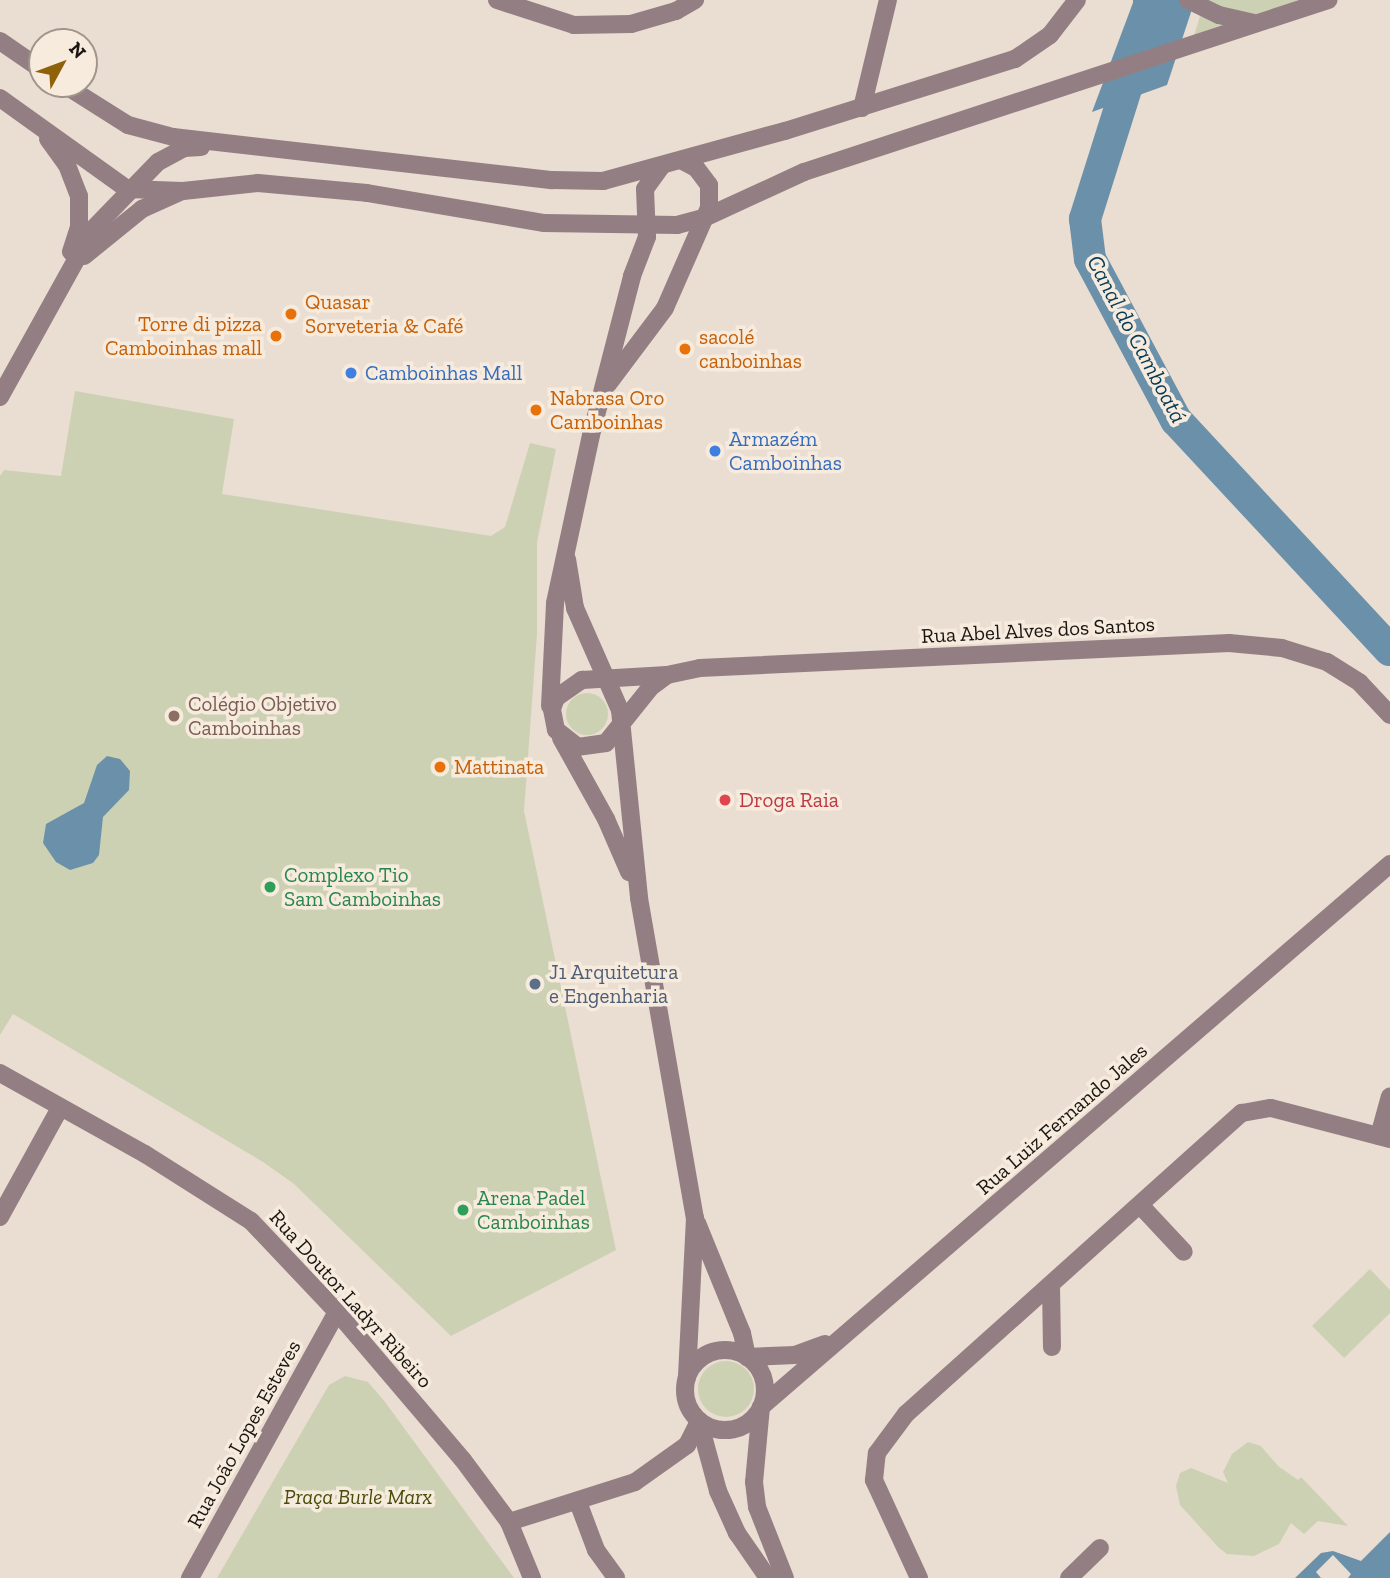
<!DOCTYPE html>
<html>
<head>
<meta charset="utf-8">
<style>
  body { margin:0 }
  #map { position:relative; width:1390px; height:1578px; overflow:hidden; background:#eaddd1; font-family:"Zilla Slab",serif }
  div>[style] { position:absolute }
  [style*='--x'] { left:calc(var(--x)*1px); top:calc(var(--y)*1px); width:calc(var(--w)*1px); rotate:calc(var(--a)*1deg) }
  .green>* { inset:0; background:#ccd1b3 }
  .round { border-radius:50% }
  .water>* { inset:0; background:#6b91aa }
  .canal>* { height:32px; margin:-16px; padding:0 16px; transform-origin:16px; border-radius:16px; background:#6b91aa }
  .minor>* { height:18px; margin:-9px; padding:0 9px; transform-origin:9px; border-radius:9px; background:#937f83 }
  .minor>.ring { margin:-9px; padding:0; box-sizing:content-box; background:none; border:18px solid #937f83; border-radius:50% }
  .dots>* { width:19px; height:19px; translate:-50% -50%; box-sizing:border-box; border:4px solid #f7ebde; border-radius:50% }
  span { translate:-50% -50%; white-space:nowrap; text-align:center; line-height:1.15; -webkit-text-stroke:7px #f7ebde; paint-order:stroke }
  .food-label { font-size:21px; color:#c56008 }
  .left { translate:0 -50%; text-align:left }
  .right { translate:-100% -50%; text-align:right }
  .shop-label { font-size:21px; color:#366cbe }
  .street-label { font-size:21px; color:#191511 }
  .education-label { font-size:21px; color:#785e54 }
  .health-label { font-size:21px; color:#be3a42 }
  .leisure-label { font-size:21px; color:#27864d }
  .service-label { font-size:21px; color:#4e5e75 }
  .park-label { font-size:21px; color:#474d08; font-style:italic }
  .water-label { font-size:23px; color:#063b56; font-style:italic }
  .north { position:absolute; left:28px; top:28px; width:70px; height:70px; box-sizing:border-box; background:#f7ebde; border:2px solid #9e958c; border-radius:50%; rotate:49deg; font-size:19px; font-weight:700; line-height:28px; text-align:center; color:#191511 }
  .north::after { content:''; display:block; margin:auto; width:24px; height:32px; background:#8f620a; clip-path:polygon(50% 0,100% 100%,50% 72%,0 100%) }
</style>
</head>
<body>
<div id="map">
  <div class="green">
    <div style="clip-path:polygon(1205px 0,1328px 0,1191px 45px)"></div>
    <div style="clip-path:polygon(75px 391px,234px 419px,222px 494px,491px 536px,505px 527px,530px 443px,556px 449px,537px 542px,537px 634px,524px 811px,616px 1250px,451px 1336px,294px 1184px,263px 1162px,13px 1014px,0 1035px,0 476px,4px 470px,61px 476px)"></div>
    <div class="round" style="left:566px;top:693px;width:42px;height:42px"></div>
    <div style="clip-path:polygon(1370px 1269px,1390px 1290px,1390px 1313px,1344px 1358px,1312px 1326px)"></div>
    <div class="round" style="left:698px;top:1361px;width:56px;height:56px"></div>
    <div style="clip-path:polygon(345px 1376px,368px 1382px,385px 1402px,514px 1578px,217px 1578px,329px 1385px)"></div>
    <div style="clip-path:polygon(1248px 1442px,1261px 1446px,1278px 1466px,1298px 1480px,1301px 1477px,1348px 1526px,1318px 1521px,1304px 1534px,1291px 1523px,1279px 1544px,1254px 1556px,1227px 1554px,1219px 1548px,1180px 1505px,1176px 1486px,1180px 1473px,1191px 1468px,1228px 1483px,1223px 1472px,1232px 1454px)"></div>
  </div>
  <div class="water">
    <div style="clip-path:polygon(1134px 0,1195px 0,1167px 85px,1092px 112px)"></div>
    <div style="clip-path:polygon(107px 756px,120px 759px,130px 771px,129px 790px,103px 817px,99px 855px,93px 863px,70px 870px,56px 862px,43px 843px,46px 824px,84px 803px,97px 765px)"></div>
    <div style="clip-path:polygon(1390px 1532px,1390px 1578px,1348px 1578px,1351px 1574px,1333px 1555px,1316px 1572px,1321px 1578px,1295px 1578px,1321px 1553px,1333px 1551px,1361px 1561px)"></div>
  </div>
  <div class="canal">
    <div style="--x:1149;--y:0;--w:16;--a:90"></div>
    <div style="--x:1149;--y:16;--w:213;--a:107.5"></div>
    <div style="--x:1085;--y:219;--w:40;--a:82.9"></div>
    <div style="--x:1090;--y:259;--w:183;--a:61.9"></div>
    <div style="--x:1176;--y:420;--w:314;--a:47.1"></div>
  </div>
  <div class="minor">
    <div style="--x:497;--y:0;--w:81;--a:18"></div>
    <div style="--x:574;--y:25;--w:57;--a:-1"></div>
    <div style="--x:631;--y:24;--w:47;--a:-16.1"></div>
    <div style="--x:676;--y:11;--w:22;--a:-30"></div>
    <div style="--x:1188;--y:0;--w:34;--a:26"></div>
    <div style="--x:1219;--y:15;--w:35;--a:13"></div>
    <div style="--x:0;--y:41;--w:51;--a:34.6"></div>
    <div style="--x:63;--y:84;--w:77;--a:32.2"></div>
    <div style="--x:128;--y:125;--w:47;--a:14.9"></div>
    <div style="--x:173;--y:137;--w:382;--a:6.5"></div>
    <div style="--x:553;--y:180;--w:50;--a:1.1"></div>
    <div style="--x:603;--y:181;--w:189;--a:-15.4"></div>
    <div style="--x:785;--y:131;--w:241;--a:-17.4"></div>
    <div style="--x:1015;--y:59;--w:42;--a:-34.4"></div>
    <div style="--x:1050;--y:35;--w:44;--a:-52.4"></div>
    <div style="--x:0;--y:98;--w:156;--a:35.6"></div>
    <div style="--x:127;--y:189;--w:56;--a:2"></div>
    <div style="--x:183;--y:191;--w:75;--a:-6.1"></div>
    <div style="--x:258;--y:183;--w:109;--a:5.2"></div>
    <div style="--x:367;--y:193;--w:180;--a:9.6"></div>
    <div style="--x:544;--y:223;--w:133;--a:0.9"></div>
    <div style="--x:677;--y:225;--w:28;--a:-15"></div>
    <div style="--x:704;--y:218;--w:110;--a:-24.7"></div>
    <div style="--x:804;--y:172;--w:552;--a:-18.17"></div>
    <div style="--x:862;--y:108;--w:111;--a:-76.5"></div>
    <div style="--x:48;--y:139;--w:32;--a:54"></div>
    <div style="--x:67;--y:165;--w:33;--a:69"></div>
    <div style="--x:79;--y:196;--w:31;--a:90"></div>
    <div style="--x:79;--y:227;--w:26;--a:108"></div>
    <div style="--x:84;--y:256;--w:75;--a:-39"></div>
    <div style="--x:142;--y:209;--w:42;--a:-24.1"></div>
    <div style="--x:608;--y:384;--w:95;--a:-53.1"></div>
    <div style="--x:665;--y:308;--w:109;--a:-66.3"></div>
    <div style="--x:709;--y:208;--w:23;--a:-90"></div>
    <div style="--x:709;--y:185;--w:21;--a:-127"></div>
    <div style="--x:696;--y:168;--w:15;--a:-152"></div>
    <div style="--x:0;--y:397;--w:192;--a:-61"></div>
    <div style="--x:93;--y:229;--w:93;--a:-45.9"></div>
    <div style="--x:158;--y:162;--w:30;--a:-28"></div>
    <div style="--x:184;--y:148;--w:17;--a:-3"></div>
    <div style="--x:567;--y:559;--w:50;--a:80.7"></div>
    <div style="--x:575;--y:608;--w:111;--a:66.2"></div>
    <div style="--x:620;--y:710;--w:189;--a:84.2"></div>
    <div style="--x:639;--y:898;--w:325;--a:80.1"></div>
    <div style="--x:695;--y:1218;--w:160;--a:92.9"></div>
    <div style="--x:667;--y:675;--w:21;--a:143"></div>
    <div style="--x:650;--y:688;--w:70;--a:128.7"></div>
    <div style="--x:606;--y:743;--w:28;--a:172"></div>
    <div style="--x:578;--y:747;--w:28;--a:-142"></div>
    <div style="--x:556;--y:730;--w:21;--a:-101"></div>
    <div style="--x:552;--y:709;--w:12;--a:-70"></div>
    <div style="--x:556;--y:698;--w:32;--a:-35"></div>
    <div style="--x:582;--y:680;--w:85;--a:-3.4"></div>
    <div style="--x:667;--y:675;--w:34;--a:-12"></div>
    <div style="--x:700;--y:668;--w:530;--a:-2.71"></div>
    <div style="--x:1229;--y:643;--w:53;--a:5.4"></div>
    <div style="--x:1282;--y:648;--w:47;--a:17.3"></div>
    <div style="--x:1327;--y:662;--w:39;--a:32"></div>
    <div style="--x:1360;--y:683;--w:44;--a:46.8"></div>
    <div style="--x:550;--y:706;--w:103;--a:-87.2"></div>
    <div style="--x:555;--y:603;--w:172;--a:-77.9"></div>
    <div style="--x:591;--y:435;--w:164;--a:-75.5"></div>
    <div style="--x:632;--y:276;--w:42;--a:-69"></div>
    <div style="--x:647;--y:237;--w:48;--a:-92.4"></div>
    <div style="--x:645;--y:189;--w:29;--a:-54"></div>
    <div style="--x:561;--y:738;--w:93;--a:60.9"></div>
    <div style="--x:606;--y:819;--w:58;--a:66.5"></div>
    <div style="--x:0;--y:1073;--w:166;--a:29.2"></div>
    <div style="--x:145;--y:1154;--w:125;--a:32.3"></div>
    <div style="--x:251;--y:1221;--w:125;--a:46.6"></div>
    <div style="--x:337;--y:1312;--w:194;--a:49.6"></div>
    <div style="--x:463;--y:1460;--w:77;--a:53.4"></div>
    <div style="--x:509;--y:1522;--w:61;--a:67.7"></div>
    <div style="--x:1379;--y:1136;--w:41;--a:-74.6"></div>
    <div style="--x:1140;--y:1205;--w:64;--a:46.9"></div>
    <div style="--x:0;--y:1217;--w:124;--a:-61.2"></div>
    <div style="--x:697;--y:1223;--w:119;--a:67.8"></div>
    <div style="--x:742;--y:1333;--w:25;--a:78"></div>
    <div style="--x:1051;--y:1285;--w:62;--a:89.1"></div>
    <div class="ring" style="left:685px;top:1350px;width:62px;height:62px"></div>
    <div style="--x:747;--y:1357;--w:48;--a:-2.4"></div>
    <div style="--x:795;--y:1355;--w:32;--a:-20"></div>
    <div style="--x:761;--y:1407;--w:831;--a:-40.8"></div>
    <div style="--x:761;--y:1407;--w:75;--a:95.3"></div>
    <div style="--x:754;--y:1482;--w:25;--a:83"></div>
    <div style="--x:757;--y:1507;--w:76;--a:68.5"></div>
    <div style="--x:699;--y:1421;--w:73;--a:74.8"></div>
    <div style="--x:718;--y:1491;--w:46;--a:65.7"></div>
    <div style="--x:737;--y:1533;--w:55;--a:55.4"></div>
    <div style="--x:578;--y:1502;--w:51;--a:69.4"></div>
    <div style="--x:596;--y:1550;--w:34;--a:54"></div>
    <div style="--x:509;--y:1522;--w:132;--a:-17.6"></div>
    <div style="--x:635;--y:1482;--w:64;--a:-35.4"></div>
    <div style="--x:687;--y:1445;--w:27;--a:-63"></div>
    <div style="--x:190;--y:1578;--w:304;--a:-61.1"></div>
    <div style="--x:919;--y:1578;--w:108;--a:-114.7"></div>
    <div style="--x:874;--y:1480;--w:27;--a:-84"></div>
    <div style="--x:877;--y:1453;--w:49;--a:-53.4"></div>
    <div style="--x:906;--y:1414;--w:451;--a:-41.9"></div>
    <div style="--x:1242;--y:1113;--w:29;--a:-10"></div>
    <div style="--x:1271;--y:1108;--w:123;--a:14.6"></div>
    <div style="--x:1069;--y:1578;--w:43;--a:-44.1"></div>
  </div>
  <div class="dots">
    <div style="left:291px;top:314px;background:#e8710a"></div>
    <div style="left:276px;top:336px;background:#e8710a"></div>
    <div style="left:685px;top:349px;background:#e8710a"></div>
    <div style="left:351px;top:373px;background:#3f7fe0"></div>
    <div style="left:536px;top:410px;background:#e8710a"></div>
    <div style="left:715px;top:451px;background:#3f7fe0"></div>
    <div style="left:174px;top:716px;background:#8d6e63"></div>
    <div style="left:440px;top:767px;background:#e8710a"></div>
    <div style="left:725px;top:800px;background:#e0444e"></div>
    <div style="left:270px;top:887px;background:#2e9e5b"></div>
    <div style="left:535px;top:984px;background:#5c6f8a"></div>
    <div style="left:463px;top:1210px;background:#2e9e5b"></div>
  </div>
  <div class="food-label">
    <span class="left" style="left:305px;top:314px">Quasar<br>Sorveteria &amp; Café</span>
    <span class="right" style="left:262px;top:336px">Torre di pizza<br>Camboinhas mall</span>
    <span class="left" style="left:699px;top:349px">sacolé<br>canboinhas</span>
    <span class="left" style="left:550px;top:410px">Nabrasa Oro<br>Camboinhas</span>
    <span class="left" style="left:454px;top:767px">Mattinata</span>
  </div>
  <div class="shop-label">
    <span class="left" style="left:365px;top:373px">Camboinhas Mall</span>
    <span class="left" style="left:729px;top:451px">Armazém<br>Camboinhas</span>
  </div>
  <div class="street-label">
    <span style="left:1038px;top:630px;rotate:-3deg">Rua Abel Alves dos Santos</span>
    <span style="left:1062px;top:1119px;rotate:-41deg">Rua Luiz Fernando Jales</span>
    <span style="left:351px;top:1299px;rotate:48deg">Rua Doutor Ladyr Ribeiro</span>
    <span style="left:244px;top:1434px;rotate:-61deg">Rua João Lopes Esteves</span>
  </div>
  <div class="education-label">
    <span class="left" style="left:188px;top:716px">Colégio Objetivo<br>Camboinhas</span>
  </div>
  <div class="health-label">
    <span class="left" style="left:739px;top:800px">Droga Raia</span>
  </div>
  <div class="leisure-label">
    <span class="left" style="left:284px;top:887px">Complexo Tio<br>Sam Camboinhas</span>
    <span class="left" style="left:477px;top:1210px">Arena Padel<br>Camboinhas</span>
  </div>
  <div class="service-label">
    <span class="left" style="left:549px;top:984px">J1 Arquitetura<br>e Engenharia</span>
  </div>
  <div class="park-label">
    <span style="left:358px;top:1497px">Praça Burle Marx</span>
  </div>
  <div class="water-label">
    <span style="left:1137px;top:339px;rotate:62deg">Canal do Camboatá</span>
  </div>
  <div class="north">N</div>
</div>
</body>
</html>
